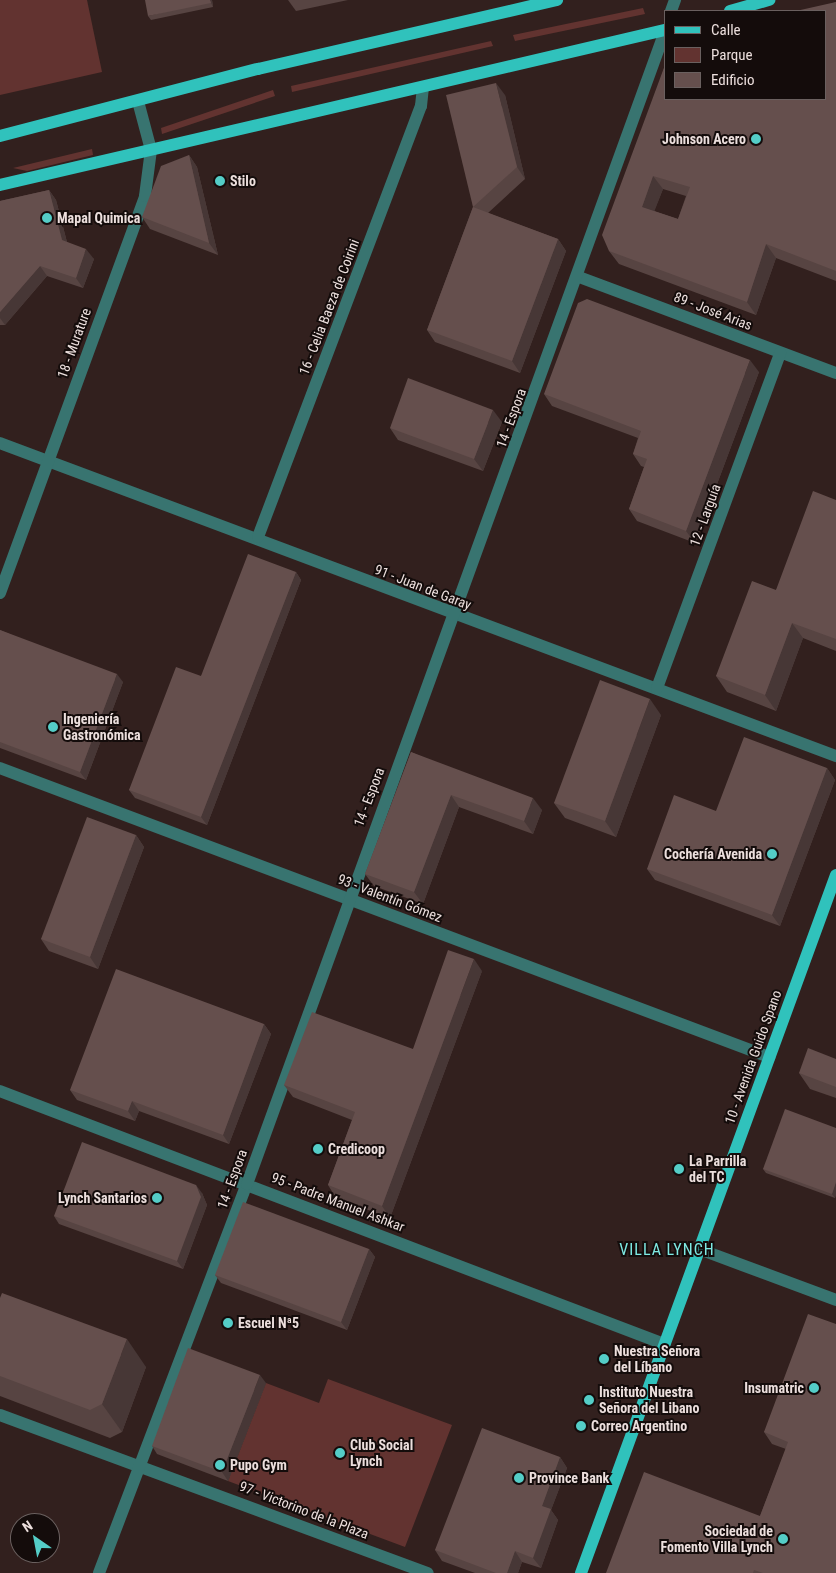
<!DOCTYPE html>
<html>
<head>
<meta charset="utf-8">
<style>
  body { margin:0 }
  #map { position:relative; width:836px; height:1573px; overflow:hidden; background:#32201e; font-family:"Roboto Condensed",sans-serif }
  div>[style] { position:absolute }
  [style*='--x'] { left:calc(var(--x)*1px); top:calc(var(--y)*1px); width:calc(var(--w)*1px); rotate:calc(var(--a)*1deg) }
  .green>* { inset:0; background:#623330 }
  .minor>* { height:12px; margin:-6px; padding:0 6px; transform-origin:6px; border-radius:6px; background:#387470 }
  .major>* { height:12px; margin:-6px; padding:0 6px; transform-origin:6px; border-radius:6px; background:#30c2bc }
  .wall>* { inset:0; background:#574442 }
  .shaded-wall>* { inset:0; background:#473736 }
  .building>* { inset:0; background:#654f4d }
  .dots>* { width:14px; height:14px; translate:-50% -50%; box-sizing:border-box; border:2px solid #140c0b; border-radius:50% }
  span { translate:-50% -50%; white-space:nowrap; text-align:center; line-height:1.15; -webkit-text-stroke:4px #140c0b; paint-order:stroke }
  .poi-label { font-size:14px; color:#ecdfdd; font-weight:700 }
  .right { translate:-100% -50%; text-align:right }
  .left { translate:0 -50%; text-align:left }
  .street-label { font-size:14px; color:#ecdfdd }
  .quarter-label { font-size:16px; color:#7ee9e3; letter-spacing:1px }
  .legend { position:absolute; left:664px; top:10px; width:162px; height:90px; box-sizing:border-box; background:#140c0b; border:1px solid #6a605f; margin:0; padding:6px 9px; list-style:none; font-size:15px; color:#ecdfdd }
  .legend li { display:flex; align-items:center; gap:10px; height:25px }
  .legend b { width:25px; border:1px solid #6a605f }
  .north { position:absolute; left:10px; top:1513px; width:50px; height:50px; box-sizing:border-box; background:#140c0b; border:1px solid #6a605f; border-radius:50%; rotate:327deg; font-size:14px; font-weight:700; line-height:20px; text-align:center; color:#ecdfdd }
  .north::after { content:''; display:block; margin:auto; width:18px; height:22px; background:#54cdc7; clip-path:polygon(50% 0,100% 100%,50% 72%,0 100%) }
</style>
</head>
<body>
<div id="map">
  <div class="green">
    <div style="clip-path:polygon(0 0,87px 0,102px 72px,0 95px)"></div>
    <div style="clip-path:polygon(643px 8px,645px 14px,515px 41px,513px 35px)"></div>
    <div style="clip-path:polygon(491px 41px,493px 46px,292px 92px,291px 86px)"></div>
    <div style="clip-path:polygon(273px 90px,275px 96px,162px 134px,161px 128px)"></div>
    <div style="clip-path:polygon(92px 149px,93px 155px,27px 171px,13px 168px)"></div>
    <div style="clip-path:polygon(328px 1379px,452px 1425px,405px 1547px,228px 1481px,266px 1383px,319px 1403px)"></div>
  </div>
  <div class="minor">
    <div style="--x:671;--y:11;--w:12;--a:-70"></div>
    <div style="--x:579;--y:277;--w:274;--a:20.5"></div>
    <div style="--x:0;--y:443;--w:893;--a:20.53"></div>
    <div style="--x:258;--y:537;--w:461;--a:-69.3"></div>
    <div style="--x:421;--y:106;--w:19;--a:-84"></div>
    <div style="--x:0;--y:593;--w:423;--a:-69.9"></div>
    <div style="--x:145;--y:196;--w:46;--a:-82.6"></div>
    <div style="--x:151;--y:150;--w:51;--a:-104.9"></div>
    <div style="--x:657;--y:688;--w:357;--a:-69.8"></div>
    <div style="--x:0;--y:768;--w:822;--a:20.6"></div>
    <div style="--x:0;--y:1091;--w:711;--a:20.86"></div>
    <div style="--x:699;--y:1249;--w:146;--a:20.4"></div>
    <div style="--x:0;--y:1415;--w:456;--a:20.3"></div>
    <div style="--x:99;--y:1573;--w:416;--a:-69.2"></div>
    <div style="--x:247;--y:1184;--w:1226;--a:-70.07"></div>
  </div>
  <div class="major">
    <div style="--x:730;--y:11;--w:41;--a:-15.8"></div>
    <div style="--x:0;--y:136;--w:267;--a:-14.6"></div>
    <div style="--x:258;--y:69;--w:307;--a:-13"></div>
    <div style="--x:0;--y:185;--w:683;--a:-13.12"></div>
    <div style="--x:581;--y:1573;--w:743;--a:-69.93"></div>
  </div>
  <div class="wall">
    <div style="clip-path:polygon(212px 0,213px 7px,151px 20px,148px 16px)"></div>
    <div style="clip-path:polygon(288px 0,348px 0,296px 11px)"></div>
    <div style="clip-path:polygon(evenodd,836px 2px,836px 281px,776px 258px,756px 315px,619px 264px,609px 251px,665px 65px,836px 2px,663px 189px,686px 196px,678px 219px,654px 211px,663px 189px)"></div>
    <div style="clip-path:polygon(505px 95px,525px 179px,488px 213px,558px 239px,566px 251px,520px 373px,435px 342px,427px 330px,473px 207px)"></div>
    <div style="clip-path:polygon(189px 155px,197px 167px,218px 255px,150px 229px,142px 217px)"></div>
    <div style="clip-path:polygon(49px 190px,56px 200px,67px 242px,94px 259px,83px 288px,47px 276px,5px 325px,0 325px,0 201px)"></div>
    <div style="clip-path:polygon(759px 372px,695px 543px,637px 521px,629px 509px,644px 467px,641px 466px,633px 454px,638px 438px,552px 406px,544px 394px)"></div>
    <div style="clip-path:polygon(502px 422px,483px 471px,398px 440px,390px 428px)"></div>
    <div style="clip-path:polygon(836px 500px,836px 651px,803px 638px,776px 711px,727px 692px,716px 676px,776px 590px)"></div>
    <div style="clip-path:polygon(296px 572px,301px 580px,207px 825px,135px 798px,129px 790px,201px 676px)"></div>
    <div style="clip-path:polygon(0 630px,123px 682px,86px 780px,0 748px)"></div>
    <div style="clip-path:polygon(661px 715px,616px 837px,565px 818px,554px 803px)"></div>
    <div style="clip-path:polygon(411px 752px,542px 810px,533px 834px,459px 807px,423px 904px,374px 886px,365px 874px)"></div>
    <div style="clip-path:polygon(827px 768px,835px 780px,780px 926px,655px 880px,647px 869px,716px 811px)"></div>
    <div style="clip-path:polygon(136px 835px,144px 847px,98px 969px,49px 951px,41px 939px)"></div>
    <div style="clip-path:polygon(482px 971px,390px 1218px,336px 1198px,328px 1185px,352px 1120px,293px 1097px,284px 1085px,413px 1049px)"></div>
    <div style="clip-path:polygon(264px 1024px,271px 1034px,229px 1144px,139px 1111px,135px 1121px,77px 1100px,70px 1090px)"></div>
    <div style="clip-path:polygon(836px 1059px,836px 1098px,810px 1089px,799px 1073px)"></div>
    <div style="clip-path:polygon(836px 1128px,836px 1194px,835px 1198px,766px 1173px,763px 1169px)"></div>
    <div style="clip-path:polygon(202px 1193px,207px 1205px,183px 1269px,59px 1224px,54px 1216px)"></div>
    <div style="clip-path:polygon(369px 1249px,375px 1257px,347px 1330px,221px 1283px,215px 1275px)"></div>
    <div style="clip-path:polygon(0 1298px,146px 1367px,122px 1432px,110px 1438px,0 1396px)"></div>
    <div style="clip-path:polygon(836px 1324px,836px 1573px,606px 1573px,760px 1516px,786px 1449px,772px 1444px,764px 1432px)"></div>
    <div style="clip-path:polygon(266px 1383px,228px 1481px,157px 1454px,152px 1446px)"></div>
    <div style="clip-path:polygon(560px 1457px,567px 1468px,551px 1510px,558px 1520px,541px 1568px,522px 1562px,518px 1573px,475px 1573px,442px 1561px,435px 1550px)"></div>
  </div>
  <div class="shaded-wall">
    <div style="clip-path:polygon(210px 0,212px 0,213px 7px,211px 3px)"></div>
    <div style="clip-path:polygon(496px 83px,505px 95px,525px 179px,517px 167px)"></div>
    <div style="clip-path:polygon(189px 155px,197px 167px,218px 255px,209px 243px)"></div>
    <div style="clip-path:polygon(653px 176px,663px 189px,651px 220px,642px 207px)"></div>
    <div style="clip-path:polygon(49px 190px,56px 200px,69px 250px,62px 240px)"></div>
    <div style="clip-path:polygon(558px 239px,566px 251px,520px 373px,512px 361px)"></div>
    <div style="clip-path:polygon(766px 244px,776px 258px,756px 315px,747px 302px)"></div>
    <div style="clip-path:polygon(86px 249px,94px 259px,83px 288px,76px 278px)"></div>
    <div style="clip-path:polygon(40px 266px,47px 276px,5px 325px,0 318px,0 312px)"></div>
    <div style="clip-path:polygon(750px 360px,759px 372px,695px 543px,686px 531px)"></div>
    <div style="clip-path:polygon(493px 410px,502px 422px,483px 471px,474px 459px)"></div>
    <div style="clip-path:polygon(296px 572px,301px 580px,207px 825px,201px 817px)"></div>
    <div style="clip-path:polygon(792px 623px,803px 638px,776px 711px,765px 695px)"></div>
    <div style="clip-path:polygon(117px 674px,123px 682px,86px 780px,80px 772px)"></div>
    <div style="clip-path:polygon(650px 699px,661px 715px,616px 837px,605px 821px)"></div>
    <div style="clip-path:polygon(827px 768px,835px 780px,780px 926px,772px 915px)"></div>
    <div style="clip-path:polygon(451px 795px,459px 807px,423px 904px,414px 892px)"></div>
    <div style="clip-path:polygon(533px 798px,542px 810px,533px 834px,524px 821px)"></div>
    <div style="clip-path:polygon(136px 835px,144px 847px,98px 969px,90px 957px)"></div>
    <div style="clip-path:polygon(474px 959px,482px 971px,390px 1218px,382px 1206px)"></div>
    <div style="clip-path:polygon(264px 1024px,271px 1034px,229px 1144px,223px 1135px)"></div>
    <div style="clip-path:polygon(132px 1101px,139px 1111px,135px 1121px,128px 1111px)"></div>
    <div style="clip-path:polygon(836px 1182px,836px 1194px,835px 1198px,832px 1194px)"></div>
    <div style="clip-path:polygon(196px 1185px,202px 1193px,207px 1205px,183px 1269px,177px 1261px)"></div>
    <div style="clip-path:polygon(369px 1249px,375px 1257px,347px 1330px,341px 1322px)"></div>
    <div style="clip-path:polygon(127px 1339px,146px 1367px,122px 1432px,102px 1404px)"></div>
    <div style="clip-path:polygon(260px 1375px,266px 1383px,228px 1481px,222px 1472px)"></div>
    <div style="clip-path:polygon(560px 1457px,567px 1468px,551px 1510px,558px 1520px,541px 1568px,533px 1558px,542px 1506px)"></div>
    <div style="clip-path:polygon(515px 1551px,522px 1562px,518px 1573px,507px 1573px)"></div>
  </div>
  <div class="building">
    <div style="clip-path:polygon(145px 0,210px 0,211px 3px,148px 16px)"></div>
    <div style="clip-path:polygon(evenodd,836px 2px,836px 271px,766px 244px,747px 302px,609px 251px,602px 235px,665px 65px,665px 99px,825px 99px,825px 11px,796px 11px,836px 2px,653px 176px,690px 187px,678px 219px,642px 207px,653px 176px)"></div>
    <div style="clip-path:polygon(496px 83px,517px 167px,473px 207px,446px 95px)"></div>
    <div style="clip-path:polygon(189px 155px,209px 243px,142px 217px,161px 166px)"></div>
    <div style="clip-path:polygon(49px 190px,62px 240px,86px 249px,76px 278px,40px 266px,0 312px,0 201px)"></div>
    <div style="clip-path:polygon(473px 207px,558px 239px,512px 361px,427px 330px)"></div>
    <div style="clip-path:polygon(587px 299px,750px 360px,686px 531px,629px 509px,647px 459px,633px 454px,641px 431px,544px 394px,578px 303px)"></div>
    <div style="clip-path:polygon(408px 378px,493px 410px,474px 459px,390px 428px)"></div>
    <div style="clip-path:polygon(813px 491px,836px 500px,836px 639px,792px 623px,765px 695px,716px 676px,752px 581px,776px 590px)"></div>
    <div style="clip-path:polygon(248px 554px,296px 572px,201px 817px,129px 790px,176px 667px,201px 676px)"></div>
    <div style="clip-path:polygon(0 630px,117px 674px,80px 772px,0 742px)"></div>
    <div style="clip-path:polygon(600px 680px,650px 699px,605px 821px,554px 803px)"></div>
    <div style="clip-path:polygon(744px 737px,827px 768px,772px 915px,647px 869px,674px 795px,716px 811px)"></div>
    <div style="clip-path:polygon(411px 752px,533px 798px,524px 821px,451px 795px,414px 892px,365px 874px)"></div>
    <div style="clip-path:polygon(87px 817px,136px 835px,90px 957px,41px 939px)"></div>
    <div style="clip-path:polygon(448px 950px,474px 959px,382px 1206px,328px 1185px,355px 1112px,284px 1085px,312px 1012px,413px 1049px)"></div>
    <div style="clip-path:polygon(116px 969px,264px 1024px,223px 1135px,132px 1101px,128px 1111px,70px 1090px)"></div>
    <div style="clip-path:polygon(808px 1048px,836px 1059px,836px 1087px,799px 1073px)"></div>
    <div style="clip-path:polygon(785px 1109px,836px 1128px,836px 1182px,832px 1194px,763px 1169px)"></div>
    <div style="clip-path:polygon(82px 1142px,196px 1185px,201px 1197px,177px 1261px,54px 1216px)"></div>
    <div style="clip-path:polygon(243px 1202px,369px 1249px,341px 1322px,215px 1275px)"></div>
    <div style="clip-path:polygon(2px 1293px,127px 1339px,102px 1404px,90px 1410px,0 1376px,0 1298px)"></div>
    <div style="clip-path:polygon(808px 1314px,836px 1324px,836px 1573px,763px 1573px,754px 1570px,753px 1573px,606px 1573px,644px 1472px,760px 1516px,788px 1442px,764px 1432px)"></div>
    <div style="clip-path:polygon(188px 1348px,260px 1375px,222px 1472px,152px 1446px)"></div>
    <div style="clip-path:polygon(482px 1428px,560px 1457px,542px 1506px,551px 1509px,533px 1558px,515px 1551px,507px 1573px,496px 1573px,435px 1550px)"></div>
  </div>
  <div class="dots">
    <div style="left:756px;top:139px;background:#54cdc7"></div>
    <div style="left:220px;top:181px;background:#54cdc7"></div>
    <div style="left:47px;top:218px;background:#54cdc7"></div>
    <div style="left:53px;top:727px;background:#54cdc7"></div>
    <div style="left:772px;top:854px;background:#54cdc7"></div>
    <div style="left:318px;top:1149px;background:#54cdc7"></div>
    <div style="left:679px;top:1169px;background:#54cdc7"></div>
    <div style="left:157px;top:1198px;background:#54cdc7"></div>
    <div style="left:228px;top:1323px;background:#54cdc7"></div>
    <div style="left:604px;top:1359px;background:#54cdc7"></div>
    <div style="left:814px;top:1388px;background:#54cdc7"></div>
    <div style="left:589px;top:1400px;background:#54cdc7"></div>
    <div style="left:581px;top:1426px;background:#54cdc7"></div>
    <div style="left:340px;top:1453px;background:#54cdc7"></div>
    <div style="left:220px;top:1465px;background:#54cdc7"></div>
    <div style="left:519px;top:1478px;background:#54cdc7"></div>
    <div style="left:783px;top:1539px;background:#54cdc7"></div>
  </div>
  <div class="poi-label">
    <span class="right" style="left:746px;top:139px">Johnson Acero</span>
    <span class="left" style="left:230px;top:181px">Stilo</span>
    <span class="left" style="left:57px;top:218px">Mapal Quimica</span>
    <span class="left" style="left:63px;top:727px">Ingeniería<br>Gastronómica</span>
    <span class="right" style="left:762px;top:854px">Cochería Avenida</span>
    <span class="left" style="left:328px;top:1149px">Credicoop</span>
    <span class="left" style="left:689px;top:1169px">La Parrilla<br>del TC</span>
    <span class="right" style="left:147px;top:1198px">Lynch Santarios</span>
    <span class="left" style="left:238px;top:1323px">Escuel Nª5</span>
    <span class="left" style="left:614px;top:1359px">Nuestra Señora<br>del Líbano</span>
    <span class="right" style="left:804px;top:1388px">Insumatric</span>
    <span class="left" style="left:599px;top:1400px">Instituto Nuestra<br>Señora del Libano</span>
    <span class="left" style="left:591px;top:1426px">Correo Argentino</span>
    <span class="left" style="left:350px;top:1453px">Club Social<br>Lynch</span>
    <span class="left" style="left:230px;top:1465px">Pupo Gym</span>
    <span class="left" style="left:529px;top:1478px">Province Bank</span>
    <span class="right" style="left:773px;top:1539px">Sociedad de<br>Fomento Villa Lynch</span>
  </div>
  <div class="street-label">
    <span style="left:329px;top:307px;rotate:-69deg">16 - Celia Baeza de Coirini</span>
    <span style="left:713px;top:311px;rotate:21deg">89 - José Arias</span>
    <span style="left:74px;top:343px;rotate:-70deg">18 - Murature</span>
    <span style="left:511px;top:418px;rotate:-70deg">14 - Espora</span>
    <span style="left:705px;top:515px;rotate:-70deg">12 - Larguía</span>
    <span style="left:423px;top:587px;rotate:21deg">91 - Juan de Garay</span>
    <span style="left:369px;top:797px;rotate:-69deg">14 - Espora</span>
    <span style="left:390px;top:898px;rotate:21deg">93 - Valentín Gómez</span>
    <span style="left:753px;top:1057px;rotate:-70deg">10 - Avenida Guido Spano</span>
    <span style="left:232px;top:1179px;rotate:-70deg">14 - Espora</span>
    <span style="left:338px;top:1202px;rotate:21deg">95 - Padre Manuel Ashkar</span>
    <span style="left:304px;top:1510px;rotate:21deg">97 - Victorino de la Plaza</span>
  </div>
  <div class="quarter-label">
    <span style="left:667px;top:1250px">VILLA LYNCH</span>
  </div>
  <ul class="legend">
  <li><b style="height:6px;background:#30c2bc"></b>Calle</li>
  <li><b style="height:14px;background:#623330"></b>Parque</li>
  <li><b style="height:14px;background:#654f4d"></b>Edificio</li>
  </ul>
  <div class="north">N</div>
</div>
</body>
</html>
